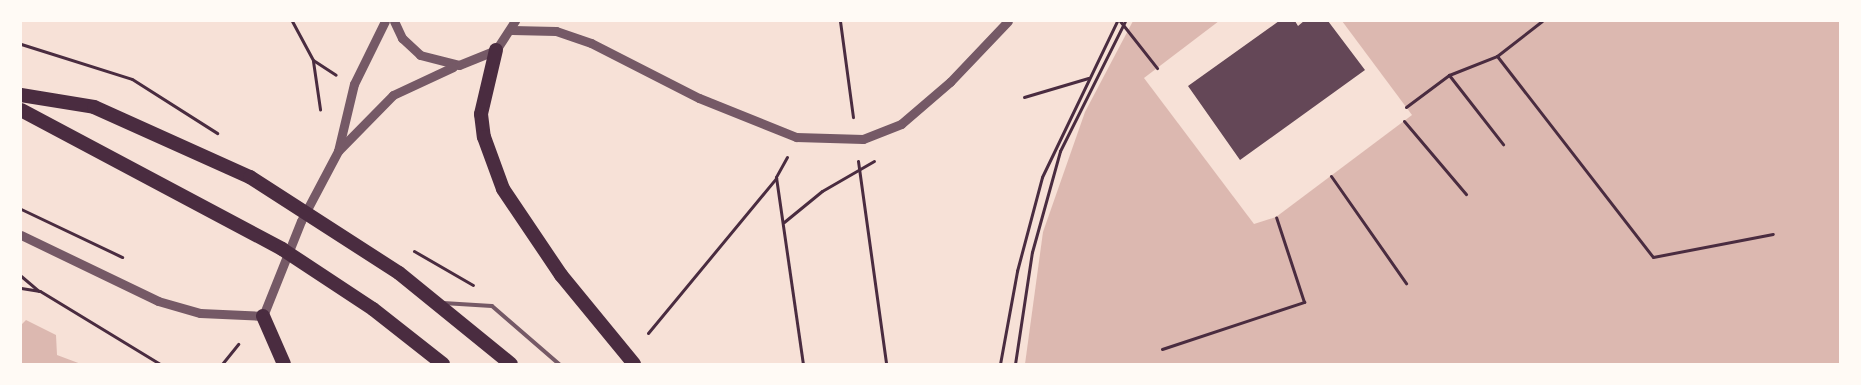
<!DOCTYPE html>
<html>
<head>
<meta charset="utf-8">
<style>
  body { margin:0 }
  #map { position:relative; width:1861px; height:385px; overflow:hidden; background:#f7e1d7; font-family:"IBM Plex Serif",serif }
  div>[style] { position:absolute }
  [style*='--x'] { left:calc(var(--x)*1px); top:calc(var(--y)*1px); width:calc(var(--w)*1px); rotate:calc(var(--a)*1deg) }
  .water>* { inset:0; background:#dcb8b0 }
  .pier>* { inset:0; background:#f7e1d7 }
  .building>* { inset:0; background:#644757 }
  .path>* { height:3px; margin:-1.5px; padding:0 1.5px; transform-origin:1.5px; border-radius:1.5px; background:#4a2c40 }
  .service>* { height:4px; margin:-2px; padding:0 2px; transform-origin:2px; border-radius:2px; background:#755966 }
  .tertiary>* { height:9px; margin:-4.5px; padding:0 4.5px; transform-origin:4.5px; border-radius:4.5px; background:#755966 }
  .trunk>* { height:14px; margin:-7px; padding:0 7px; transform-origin:7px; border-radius:7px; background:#4a2c40 }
  span { translate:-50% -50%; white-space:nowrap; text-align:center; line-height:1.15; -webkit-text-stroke:4px #fffaf5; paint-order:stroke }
  .frame { position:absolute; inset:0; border:22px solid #fffaf5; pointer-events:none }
</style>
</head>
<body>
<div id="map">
  <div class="water">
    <div style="clip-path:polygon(1133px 21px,1840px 21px,1840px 364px,1025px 364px,1043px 232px,1085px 112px)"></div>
    <div style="clip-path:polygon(26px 320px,56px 335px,57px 355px,81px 364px,21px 364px,21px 325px)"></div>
  </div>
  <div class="pier">
    <div style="clip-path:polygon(1219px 21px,1342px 21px,1412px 115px,1276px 217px,1254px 224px,1144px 78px)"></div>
  </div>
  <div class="building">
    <div style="clip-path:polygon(1279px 21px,1295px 21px,1298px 26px,1304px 21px,1328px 21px,1365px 70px,1240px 160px,1188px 86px)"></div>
  </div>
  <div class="path">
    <div style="--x:292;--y:21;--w:44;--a:61.7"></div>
    <div style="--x:313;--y:60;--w:27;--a:33"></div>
    <div style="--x:840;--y:21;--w:97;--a:82.3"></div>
    <div style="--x:1120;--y:21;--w:60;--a:51.8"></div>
    <div style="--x:21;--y:44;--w:116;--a:17.5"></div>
    <div style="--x:132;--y:79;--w:101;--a:32.4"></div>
    <div style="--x:1497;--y:56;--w:254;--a:52.2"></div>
    <div style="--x:1653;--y:257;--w:122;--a:-10.9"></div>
    <div style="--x:313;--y:61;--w:49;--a:81.7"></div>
    <div style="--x:1449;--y:75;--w:88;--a:52"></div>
    <div style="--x:1024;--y:97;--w:67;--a:-16.5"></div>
    <div style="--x:1406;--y:107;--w:54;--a:-36.7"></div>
    <div style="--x:1449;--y:75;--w:52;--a:-21.6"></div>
    <div style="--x:1497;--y:56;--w:57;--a:-37.9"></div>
    <div style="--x:1404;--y:121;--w:96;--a:49.7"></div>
    <div style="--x:787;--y:157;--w:23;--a:119"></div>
    <div style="--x:776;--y:177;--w:189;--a:81.8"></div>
    <div style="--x:858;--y:161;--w:205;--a:82.1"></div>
    <div style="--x:1331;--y:176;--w:131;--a:55"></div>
    <div style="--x:21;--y:209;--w:112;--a:25.4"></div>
    <div style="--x:784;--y:222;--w:49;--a:-39.2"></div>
    <div style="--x:822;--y:191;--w:60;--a:-30"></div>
    <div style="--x:414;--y:251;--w:68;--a:30"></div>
    <div style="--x:21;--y:276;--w:23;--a:40"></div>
    <div style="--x:21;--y:288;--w:19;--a:9"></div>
    <div style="--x:40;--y:291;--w:140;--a:31.3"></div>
    <div style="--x:648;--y:333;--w:201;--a:-50.4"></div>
    <div style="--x:1162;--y:349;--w:150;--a:-18.3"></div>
    <div style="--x:1304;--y:302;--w:89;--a:-108.2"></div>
    <div style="--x:222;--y:364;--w:26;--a:-51"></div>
    <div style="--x:1000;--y:364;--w:95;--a:-79.6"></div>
    <div style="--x:1017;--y:271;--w:97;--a:-75.1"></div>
    <div style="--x:1042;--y:177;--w:173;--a:-64.3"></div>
    <div style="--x:1015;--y:364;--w:113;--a:-81.4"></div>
    <div style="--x:1032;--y:252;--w:105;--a:-74.5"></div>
    <div style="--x:1060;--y:151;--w:145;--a:-63.4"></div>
  </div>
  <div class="service">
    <div style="--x:443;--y:303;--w:49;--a:3.5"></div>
    <div style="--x:492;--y:306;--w:89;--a:40.9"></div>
  </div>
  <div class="tertiary">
    <div style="--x:394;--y:21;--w:19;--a:65"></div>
    <div style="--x:402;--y:38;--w:25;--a:43"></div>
    <div style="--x:420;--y:55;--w:40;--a:14.4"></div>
    <div style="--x:459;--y:65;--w:40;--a:-22"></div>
    <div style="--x:496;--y:50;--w:35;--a:-57"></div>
    <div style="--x:512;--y:30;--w:44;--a:1.3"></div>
    <div style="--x:556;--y:31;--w:37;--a:19"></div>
    <div style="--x:591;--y:43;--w:121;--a:27"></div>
    <div style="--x:699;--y:98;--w:105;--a:21.9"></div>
    <div style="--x:796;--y:137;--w:67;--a:1.7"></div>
    <div style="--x:863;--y:139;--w:41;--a:-21.5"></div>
    <div style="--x:901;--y:124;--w:65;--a:-40.6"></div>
    <div style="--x:950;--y:82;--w:84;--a:-46.4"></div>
    <div style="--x:338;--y:151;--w:78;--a:-45.5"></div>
    <div style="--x:393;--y:95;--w:66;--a:-25"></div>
    <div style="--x:21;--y:235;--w:152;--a:25.7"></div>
    <div style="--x:158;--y:301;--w:44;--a:15.9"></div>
    <div style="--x:200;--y:313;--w:63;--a:2.7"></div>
    <div style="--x:263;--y:316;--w:102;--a:-68.2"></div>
    <div style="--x:301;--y:221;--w:79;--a:-62.1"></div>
    <div style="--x:338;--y:151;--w:69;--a:-76.6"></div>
    <div style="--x:354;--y:84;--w:70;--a:-63.8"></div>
  </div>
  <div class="trunk">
    <div style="--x:496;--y:50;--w:66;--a:103.2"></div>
    <div style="--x:481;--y:114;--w:23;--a:83"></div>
    <div style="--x:484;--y:137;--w:55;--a:69.9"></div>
    <div style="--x:503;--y:189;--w:104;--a:56"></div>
    <div style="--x:561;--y:275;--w:115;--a:50.6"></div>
    <div style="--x:21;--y:95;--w:74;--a:9.3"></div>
    <div style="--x:94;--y:107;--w:171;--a:24.2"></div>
    <div style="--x:250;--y:177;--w:177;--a:32.8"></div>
    <div style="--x:399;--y:273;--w:144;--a:39.1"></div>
    <div style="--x:21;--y:110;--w:296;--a:28"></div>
    <div style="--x:282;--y:249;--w:109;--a:33.4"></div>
    <div style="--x:373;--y:309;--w:89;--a:38.2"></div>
    <div style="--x:263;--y:316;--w:52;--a:66.4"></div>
  </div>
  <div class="frame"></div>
</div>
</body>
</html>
